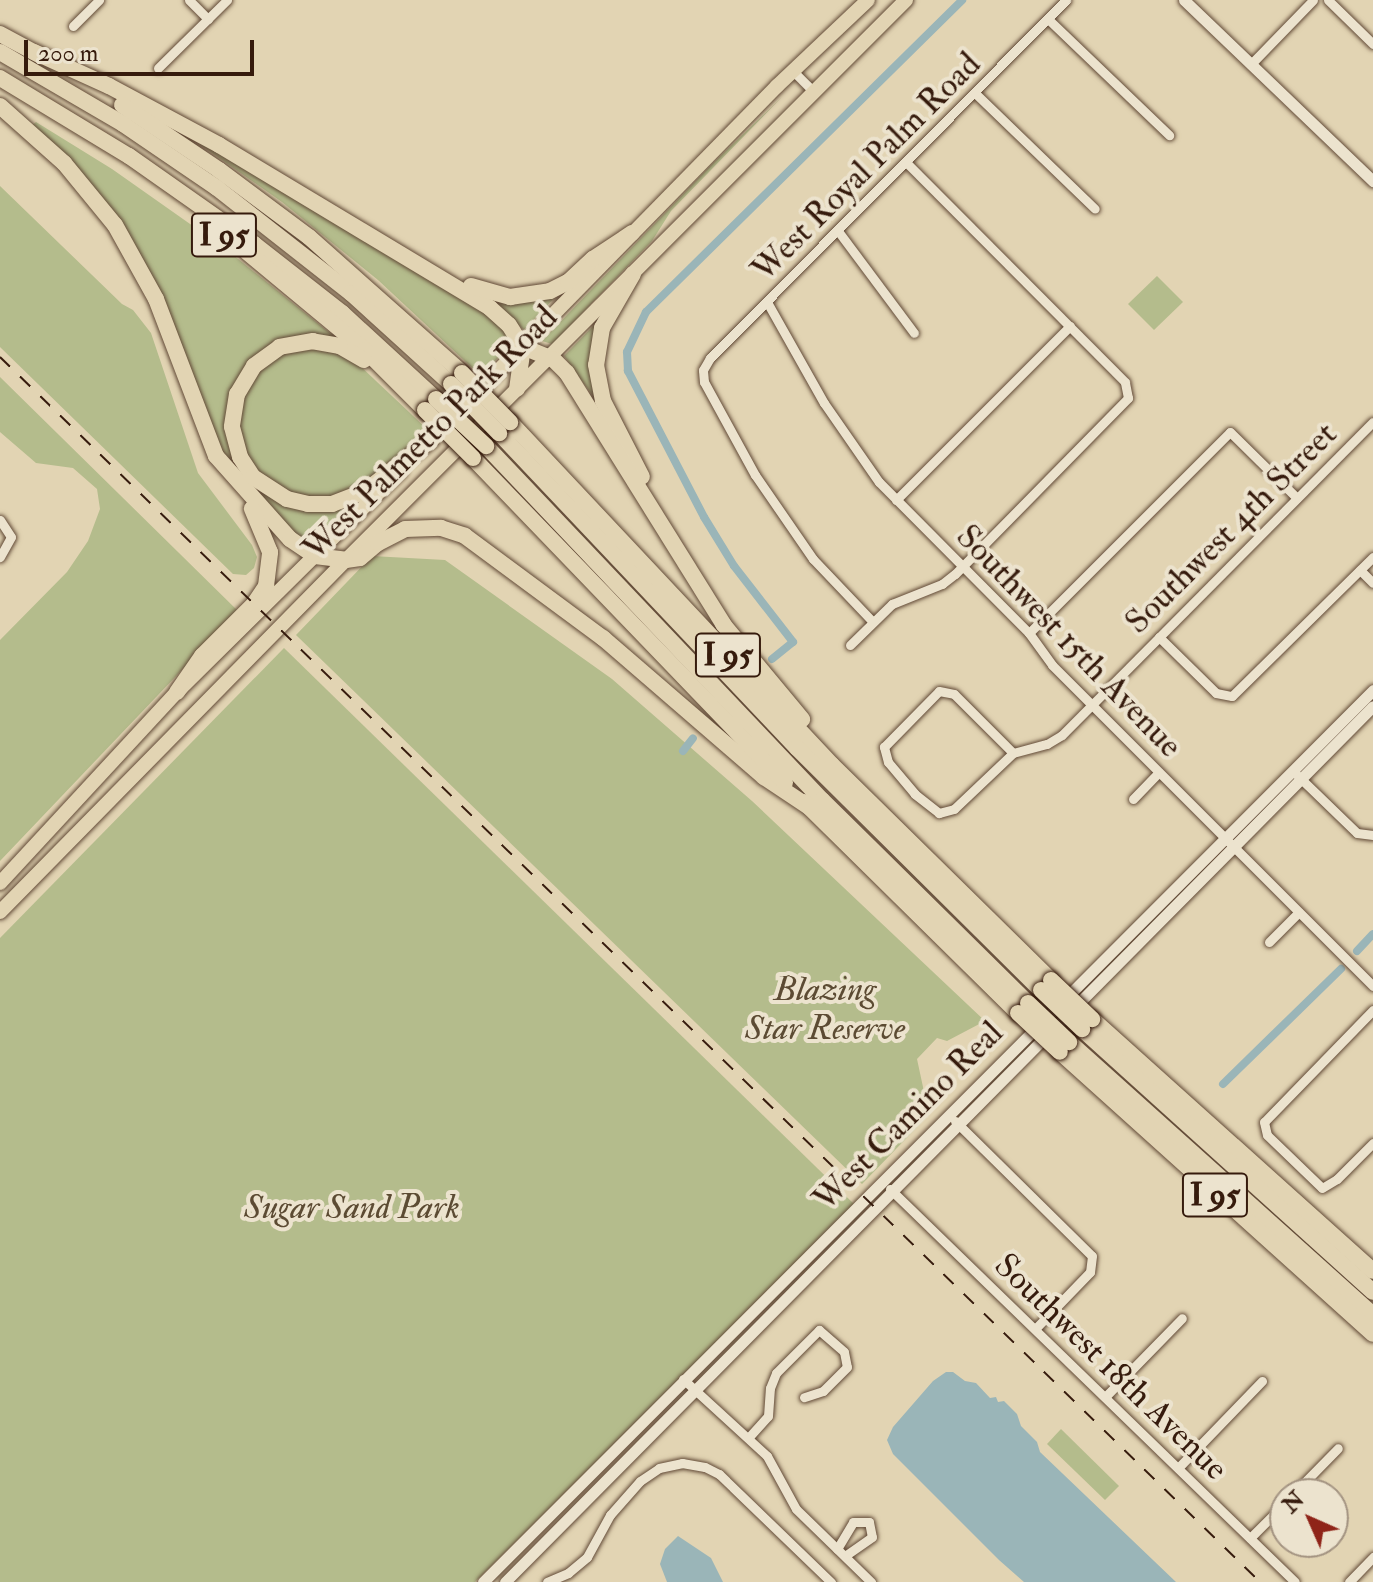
<!DOCTYPE html>
<html>
<head>
<meta charset="utf-8">
<style>
  body { margin:0 }
  #map { position:relative; width:1373px; height:1582px; overflow:hidden; background:#e2d4b3; font-family:"IM FELL Double Pica",serif }
  div>[style] { position:absolute }
  [style*='--x'] { left:calc(var(--x)*1px); top:calc(var(--y)*1px); width:calc(var(--w)*1px); rotate:calc(var(--a)*1deg) }
  .green>* { inset:0; background:#b4bc8c }
  .water>* { inset:0; background:#9ab5b8 }
  .canal>* { height:8px; margin:-4px; padding:0 4px; transform-origin:4px; border-radius:4px; background:#9ab5b8 }
  .roads { filter:drop-shadow(0 0 2px #614936) drop-shadow(0 0 2px #614936) }
  .minor>* { height:9px; margin:-4.5px; padding:0 4.5px; transform-origin:4.5px; border-radius:4.5px; background:#ece3ce }
  .tertiary>* { height:11px; margin:-5.5px; padding:0 5.5px; transform-origin:5.5px; border-radius:5.5px; background:#ece3ce }
  .primary>* { height:14px; margin:-7px; padding:0 7px; transform-origin:7px; border-radius:7px; background:#e2d4b3 }
  .motorway>* { height:16px; margin:-8px; padding:0 8px; transform-origin:8px; border-radius:8px; background:#e2d4b3 }
  .rail>* { height:2px; margin-top:-1px; transform-origin:0; background:repeating-linear-gradient(90deg,#361b0d 0 14px,transparent 0 28px) }
  .bridges { filter:drop-shadow(0 0 2px #361b0d) drop-shadow(0 0 2px #361b0d) }
  .motorway-bridge>* { height:16px; margin:-8px; padding:0 8px; transform-origin:8px; border-radius:8px; background:#e2d4b3 }
  span { translate:-50% -50%; white-space:nowrap; text-align:center; line-height:1.15; -webkit-text-stroke:8px #ece3ce; paint-order:stroke }
  .shield-label span { padding:2px 6px; background:#ece3ce; border:2px solid; border-radius:6px; -webkit-text-stroke-width:0 }
  .shield-label { font-size:32px; color:#361b0d; font-weight:700 }
  .street-label { font-size:34px; color:#361b0d }
  .park-label { font-size:34px; color:#5c4b33; font-style:italic }
  .north { position:absolute; left:1269px; top:1478px; width:80px; height:80px; box-sizing:border-box; background:#ece3ce; border:2px solid #a39381; border-radius:50%; rotate:315deg; font-size:22px; font-weight:700; line-height:32px; text-align:center; color:#361b0d }
  .north::after { content:''; display:block; margin:auto; width:28px; height:36px; background:#8f2418; clip-path:polygon(50% 0,100% 100%,50% 72%,0 100%) }
  .scale { position:absolute; left:24px; top:40px; width:230px; height:36px; box-sizing:border-box; border:4px solid #361b0d; border-top:0; padding-left:10px; font-size:24px; line-height:28px; white-space:nowrap; color:#361b0d; -webkit-text-stroke:6px #ece3ce; paint-order:stroke }
</style>
</head>
<body>
<div id="map">
  <div class="green">
    <div style="clip-path:polygon(782px 97px,671px 211px,652px 241px,552px 344px,542px 341px,713px 163px)"></div>
    <div style="clip-path:polygon(36px 122px,112px 169px,227px 250px,336px 338px,314px 335px,276px 345px,229px 411px,260px 488px,350px 506px,313px 544px,291px 533px,224px 460px,155px 285px,31px 126px)"></div>
    <div style="clip-path:polygon(201px 138px,496px 320px,511px 341px,510px 345px,481px 376px,378px 280px,282px 202px,198px 143px)"></div>
    <div style="clip-path:polygon(0 186px,122px 304px,133px 310px,151px 333px,198px 473px,252px 545px,257px 557px,254px 568px,246px 575px,233px 574px,0 347px)"></div>
    <div style="clip-path:polygon(1157px 276px,1183px 302px,1154px 330px,1128px 304px)"></div>
    <div style="clip-path:polygon(558px 294px,524px 330px,490px 299px)"></div>
    <div style="clip-path:polygon(600px 319px,595px 399px,564px 356px)"></div>
    <div style="clip-path:polygon(301px 347px,335px 351px,357px 363px,427px 429px,361px 489px,314px 502px,272px 487px,245px 456px,237px 411px,252px 377px,274px 357px)"></div>
    <div style="clip-path:polygon(0 377px,238px 611px,0 861px,0 640px,67px 572px,88px 541px,100px 509px,97px 489px,73px 468px,36px 463px,0 432px)"></div>
    <div style="clip-path:polygon(372px 556px,445px 560px,612px 679px,752px 801px,985px 1021px,947px 1041px,937px 1038px,917px 1059px,929px 1115px,862px 1184px,296px 635px)"></div>
    <div style="clip-path:polygon(284px 648px,855px 1205px,475px 1582px,0 1582px,0 938px)"></div>
    <div style="clip-path:polygon(1061px 1429px,1119px 1486px,1105px 1500px,1047px 1444px)"></div>
  </div>
  <div class="water">
    <div style="clip-path:polygon(946px 1372px,953px 1372px,965px 1381px,976px 1383px,990px 1398px,996px 1397px,998px 1402px,1004px 1401px,1017px 1414px,1021px 1426px,1037px 1442px,1040px 1452px,1176px 1582px,1024px 1582px,999px 1560px,893px 1454px,887px 1440px,893px 1427px,933px 1381px)"></div>
    <div style="clip-path:polygon(678px 1536px,711px 1558px,723px 1582px,667px 1582px,660px 1564px,665px 1549px)"></div>
  </div>
  <div class="canal">
    <div style="--x:772;--y:659;--w:27;--a:-39"></div>
    <div style="--x:793;--y:642;--w:96;--a:-127.8"></div>
    <div style="--x:734;--y:566;--w:57;--a:-121.5"></div>
    <div style="--x:704;--y:517;--w:165;--a:-117.5"></div>
    <div style="--x:628;--y:371;--w:19;--a:-93"></div>
    <div style="--x:627;--y:352;--w:44;--a:-64.6"></div>
    <div style="--x:646;--y:312;--w:444;--a:-44.6"></div>
    <div style="--x:683;--y:751;--w:16;--a:-52"></div>
    <div style="--x:1357;--y:951;--w:23;--a:-47"></div>
    <div style="--x:1223;--y:1084;--w:165;--a:-44.3"></div>
  </div>
  <div class="roads">
    <div class="minor">
      <div style="--x:189;--y:0;--w:27;--a:45"></div>
      <div style="--x:1328;--y:0;--w:63;--a:44.4"></div>
      <div style="--x:1048;--y:19;--w:168;--a:43.8"></div>
      <div style="--x:73;--y:26;--w:37;--a:-45"></div>
      <div style="--x:1251;--y:64;--w:89;--a:-45.9"></div>
      <div style="--x:158;--y:68;--w:97;--a:-44.6"></div>
      <div style="--x:794;--y:72;--w:28;--a:45"></div>
      <div style="--x:976;--y:94;--w:165;--a:44"></div>
      <div style="--x:838;--y:231;--w:127;--a:53.3"></div>
      <div style="--x:767;--y:302;--w:116;--a:60.6"></div>
      <div style="--x:824;--y:403;--w:96;--a:55.2"></div>
      <div style="--x:879;--y:482;--w:213;--a:45.2"></div>
      <div style="--x:1029;--y:633;--w:39;--a:54"></div>
      <div style="--x:1052;--y:665;--w:454;--a:45"></div>
      <div style="--x:896;--y:500;--w:246;--a:-45"></div>
      <div style="--x:0;--y:520;--w:20;--a:57"></div>
      <div style="--x:11;--y:537;--w:23;--a:119"></div>
      <div style="--x:1360;--y:570;--w:18;--a:45"></div>
      <div style="--x:873;--y:622;--w:87;--a:-133.6"></div>
      <div style="--x:813;--y:559;--w:102;--a:-124.6"></div>
      <div style="--x:755;--y:475;--w:106;--a:-118.7"></div>
      <div style="--x:704;--y:382;--w:12;--a:-95"></div>
      <div style="--x:703;--y:370;--w:14;--a:-60"></div>
      <div style="--x:710;--y:358;--w:505;--a:-45.16"></div>
      <div style="--x:1029;--y:633;--w:284;--a:-45"></div>
      <div style="--x:1230;--y:432;--w:94;--a:44.6"></div>
      <div style="--x:1159;--y:637;--w:80;--a:44.5"></div>
      <div style="--x:1216;--y:693;--w:16;--a:11"></div>
      <div style="--x:1232;--y:696;--w:198;--a:-44.6"></div>
      <div style="--x:850;--y:645;--w:59;--a:-44.3"></div>
      <div style="--x:892;--y:604;--w:54;--a:-21.8"></div>
      <div style="--x:942;--y:584;--w:16;--a:-38"></div>
      <div style="--x:955;--y:574;--w:247;--a:-45.5"></div>
      <div style="--x:1128;--y:398;--w:16;--a:-101"></div>
      <div style="--x:1125;--y:382;--w:309;--a:-134.9"></div>
      <div style="--x:939;--y:691;--w:15;--a:11"></div>
      <div style="--x:954;--y:694;--w:83;--a:45"></div>
      <div style="--x:1013;--y:753;--w:81;--a:136.5"></div>
      <div style="--x:954;--y:809;--w:16;--a:165"></div>
      <div style="--x:939;--y:813;--w:31;--a:-142"></div>
      <div style="--x:915;--y:794;--w:42;--a:-130.2"></div>
      <div style="--x:888;--y:762;--w:16;--a:-105"></div>
      <div style="--x:884;--y:747;--w:78;--a:-45.5"></div>
      <div style="--x:1013;--y:753;--w:35;--a:-15"></div>
      <div style="--x:1047;--y:744;--w:17;--a:-31"></div>
      <div style="--x:1062;--y:735;--w:441;--a:-45.2"></div>
      <div style="--x:1297;--y:775;--w:83;--a:44"></div>
      <div style="--x:1357;--y:833;--w:16;--a:7"></div>
      <div style="--x:1133;--y:799;--w:37;--a:-46"></div>
      <div style="--x:1269;--y:942;--w:42;--a:-45"></div>
      <div style="--x:1373;--y:1010;--w:156;--a:134.2"></div>
      <div style="--x:1264;--y:1122;--w:13;--a:77"></div>
      <div style="--x:1267;--y:1135;--w:76;--a:43.9"></div>
      <div style="--x:1322;--y:1188;--w:17;--a:-31"></div>
      <div style="--x:1337;--y:1179;--w:51;--a:-45"></div>
      <div style="--x:955;--y:1121;--w:192;--a:44.6"></div>
      <div style="--x:1092;--y:1256;--w:16;--a:97"></div>
      <div style="--x:1090;--y:1272;--w:79;--a:134"></div>
      <div style="--x:890;--y:1189;--w:564;--a:44.14"></div>
      <div style="--x:683;--y:1379;--w:114;--a:42.5"></div>
      <div style="--x:767;--y:1456;--w:60;--a:61.3"></div>
      <div style="--x:796;--y:1509;--w:105;--a:44.2"></div>
      <div style="--x:1105;--y:1397;--w:110;--a:-45.7"></div>
      <div style="--x:749;--y:1437;--w:28;--a:-48"></div>
      <div style="--x:768;--y:1416;--w:28;--a:-86"></div>
      <div style="--x:770;--y:1388;--w:16;--a:-68"></div>
      <div style="--x:776;--y:1373;--w:61;--a:-45"></div>
      <div style="--x:819;--y:1330;--w:33;--a:41"></div>
      <div style="--x:844;--y:1352;--w:15;--a:79"></div>
      <div style="--x:847;--y:1367;--w:34;--a:135"></div>
      <div style="--x:823;--y:1391;--w:20;--a:162"></div>
      <div style="--x:1178;--y:1468;--w:121;--a:-46"></div>
      <div style="--x:1293;--y:1494;--w:64;--a:-45.6"></div>
      <div style="--x:1250;--y:1538;--w:49;--a:-45"></div>
      <div style="--x:837;--y:1549;--w:31;--a:-59"></div>
      <div style="--x:853;--y:1522;--w:16;--a:0"></div>
      <div style="--x:869;--y:1522;--w:15;--a:79"></div>
      <div style="--x:872;--y:1537;--w:33;--a:145"></div>
      <div style="--x:547;--y:1582;--w:23;--a:-23"></div>
      <div style="--x:568;--y:1573;--w:25;--a:-40"></div>
      <div style="--x:587;--y:1557;--w:48;--a:-61.3"></div>
      <div style="--x:610;--y:1515;--w:45;--a:-48.6"></div>
      <div style="--x:640;--y:1481;--w:23;--a:-34"></div>
      <div style="--x:659;--y:1468;--w:24;--a:-12"></div>
      <div style="--x:682;--y:1463;--w:23;--a:10"></div>
      <div style="--x:705;--y:1467;--w:16;--a:27"></div>
      <div style="--x:719;--y:1474;--w:156;--a:44"></div>
      <div style="--x:1349;--y:1582;--w:35;--a:-46"></div>
    </div>
    <div class="tertiary">
      <div style="--x:1184;--y:0;--w:262;--a:43.8"></div>
      <div style="--x:483;--y:1582;--w:1260;--a:-45.06"></div>
      <div style="--x:505;--y:1582;--w:1233;--a:-45.26"></div>
    </div>
    <div class="primary">
      <div style="--x:446;--y:424;--w:473;--a:-45.6"></div>
      <div style="--x:777;--y:86;--w:125;--a:-43.4"></div>
      <div style="--x:0;--y:883;--w:260;--a:-47.2"></div>
      <div style="--x:177;--y:692;--w:315;--a:-44.7"></div>
      <div style="--x:0;--y:912;--w:494;--a:-45.5"></div>
      <div style="--x:346;--y:560;--w:792;--a:-45"></div>
    </div>
    <div class="motorway">
      <div style="--x:0;--y:34;--w:47;--a:28.2"></div>
      <div style="--x:0;--y:52;--w:143;--a:30.3"></div>
      <div style="--x:123;--y:124;--w:114;--a:34.2"></div>
      <div style="--x:217;--y:188;--w:170;--a:38.1"></div>
      <div style="--x:351;--y:293;--w:135;--a:42.3"></div>
      <div style="--x:34;--y:52;--w:82;--a:24.4"></div>
      <div style="--x:109;--y:86;--w:125;--a:28.2"></div>
      <div style="--x:219;--y:145;--w:316;--a:31"></div>
      <div style="--x:490;--y:308;--w:25;--a:42"></div>
      <div style="--x:509;--y:325;--w:26;--a:58"></div>
      <div style="--x:523;--y:347;--w:42;--a:98.1"></div>
      <div style="--x:0;--y:78;--w:151;--a:31.2"></div>
      <div style="--x:129;--y:156;--w:153;--a:35.1"></div>
      <div style="--x:254;--y:244;--w:112;--a:38.1"></div>
      <div style="--x:342;--y:313;--w:127;--a:42.5"></div>
      <div style="--x:122;--y:105;--w:117;--a:33.8"></div>
      <div style="--x:219;--y:170;--w:112;--a:36.7"></div>
      <div style="--x:309;--y:237;--w:205;--a:41.6"></div>
      <div style="--x:0;--y:106;--w:86;--a:41.7"></div>
      <div style="--x:64;--y:163;--w:80;--a:50.6"></div>
      <div style="--x:115;--y:225;--w:85;--a:61"></div>
      <div style="--x:156;--y:299;--w:168;--a:69.1"></div>
      <div style="--x:216;--y:456;--w:111;--a:48.3"></div>
      <div style="--x:290;--y:539;--w:30;--a:34"></div>
      <div style="--x:315;--y:556;--w:31;--a:7"></div>
      <div style="--x:346;--y:560;--w:14;--a:-8"></div>
      <div style="--x:360;--y:558;--w:23;--a:-40"></div>
      <div style="--x:378;--y:543;--w:30;--a:-27"></div>
      <div style="--x:405;--y:529;--w:36;--a:-2"></div>
      <div style="--x:441;--y:528;--w:25;--a:18"></div>
      <div style="--x:465;--y:536;--w:172;--a:36.5"></div>
      <div style="--x:603;--y:638;--w:213;--a:40.8"></div>
      <div style="--x:764;--y:777;--w:58;--a:33.7"></div>
      <div style="--x:247;--y:252;--w:153;--a:39.7"></div>
      <div style="--x:365;--y:350;--w:85;--a:45"></div>
      <div style="--x:633;--y:274;--w:62;--a:119.9"></div>
      <div style="--x:602;--y:328;--w:37;--a:99"></div>
      <div style="--x:596;--y:365;--w:37;--a:79"></div>
      <div style="--x:603;--y:401;--w:85;--a:62.8"></div>
      <div style="--x:471;--y:286;--w:41;--a:15.8"></div>
      <div style="--x:510;--y:297;--w:40;--a:-8.5"></div>
      <div style="--x:550;--y:291;--w:20;--a:-27"></div>
      <div style="--x:568;--y:282;--w:34;--a:-43"></div>
      <div style="--x:593;--y:259;--w:47;--a:-33.7"></div>
      <div style="--x:523;--y:347;--w:32;--a:22"></div>
      <div style="--x:553;--y:359;--w:20;--a:45"></div>
      <div style="--x:567;--y:373;--w:296;--a:58.1"></div>
      <div style="--x:723;--y:624;--w:124;--a:50.3"></div>
      <div style="--x:364;--y:360;--w:28;--a:-150"></div>
      <div style="--x:340;--y:346;--w:27;--a:-170"></div>
      <div style="--x:313;--y:341;--w:34;--a:170"></div>
      <div style="--x:280;--y:347;--w:32;--a:144"></div>
      <div style="--x:254;--y:366;--w:33;--a:121"></div>
      <div style="--x:237;--y:394;--w:33;--a:99"></div>
      <div style="--x:232;--y:427;--w:31;--a:75"></div>
      <div style="--x:240;--y:457;--w:24;--a:57"></div>
      <div style="--x:253;--y:477;--w:40;--a:32.9"></div>
      <div style="--x:287;--y:499;--w:22;--a:13"></div>
      <div style="--x:308;--y:504;--w:24;--a:0"></div>
      <div style="--x:332;--y:504;--w:34;--a:-21"></div>
      <div style="--x:364;--y:492;--w:86;--a:-37.9"></div>
      <div style="--x:510;--y:422;--w:470;--a:46.8"></div>
      <div style="--x:832;--y:765;--w:307;--a:44.5"></div>
      <div style="--x:499;--y:433;--w:434;--a:46.6"></div>
      <div style="--x:797;--y:748;--w:344;--a:44.8"></div>
      <div style="--x:486;--y:446;--w:488;--a:46.5"></div>
      <div style="--x:822;--y:800;--w:289;--a:44.6"></div>
      <div style="--x:473;--y:458;--w:450;--a:46.1"></div>
      <div style="--x:177;--y:692;--w:44;--a:-55.2"></div>
      <div style="--x:202;--y:656;--w:74;--a:-45"></div>
      <div style="--x:254;--y:604;--w:22;--a:-56"></div>
      <div style="--x:266;--y:586;--w:34;--a:-83"></div>
      <div style="--x:270;--y:552;--w:47;--a:-112.7"></div>
      <div style="--x:804;--y:802;--w:301;--a:44.6"></div>
      <div style="--x:1092;--y:1019;--w:377;--a:41.9"></div>
      <div style="--x:1082;--y:1029;--w:392;--a:42.1"></div>
      <div style="--x:1069;--y:1042;--w:409;--a:41.9"></div>
      <div style="--x:1060;--y:1052;--w:421;--a:42"></div>
    </div>
  </div>
  <div class="rail">
    <div style="--x:0;--y:357;--w:1757;--a:44.19"></div>
  </div>
  <div class="bridges">
    <div class="motorway-bridge">
      <div style="--x:462;--y:373;--w:69;--a:45.6"></div>
      <div style="--x:451;--y:384;--w:69;--a:45.6"></div>
      <div style="--x:436;--y:399;--w:69;--a:43.2"></div>
      <div style="--x:425;--y:410;--w:68;--a:45"></div>
      <div style="--x:1051;--y:980;--w:57;--a:43.6"></div>
      <div style="--x:1041;--y:990;--w:57;--a:43.6"></div>
      <div style="--x:1028;--y:1003;--w:57;--a:43.6"></div>
      <div style="--x:1018;--y:1013;--w:57;--a:42.9"></div>
    </div>
  </div>
  <div class="shield-label">
    <span style="left:224px;top:235px">I 95</span>
    <span style="left:728px;top:655px">I 95</span>
    <span style="left:1215px;top:1195px">I 95</span>
  </div>
  <div class="street-label">
    <span style="left:866px;top:167px;rotate:-45deg">West Royal Palm Road</span>
    <span style="left:430px;top:433px;rotate:-45deg">West Palmetto Park Road</span>
    <span style="left:1231px;top:528px;rotate:-45deg">Southwest 4th Street</span>
    <span style="left:1069px;top:641px;rotate:46deg">Southwest 15th Avenue</span>
    <span style="left:908px;top:1116px;rotate:-45deg">West Camino Real</span>
    <span style="left:1111px;top:1367px;rotate:44deg">Southwest 18th Avenue</span>
  </div>
  <div class="park-label">
    <span style="left:825px;top:1009px">Blazing<br>Star Reserve</span>
    <span style="left:352px;top:1208px">Sugar Sand Park</span>
  </div>
  <div class="north">N</div>
  <div class="scale">200 m</div>
</div>
</body>
</html>
